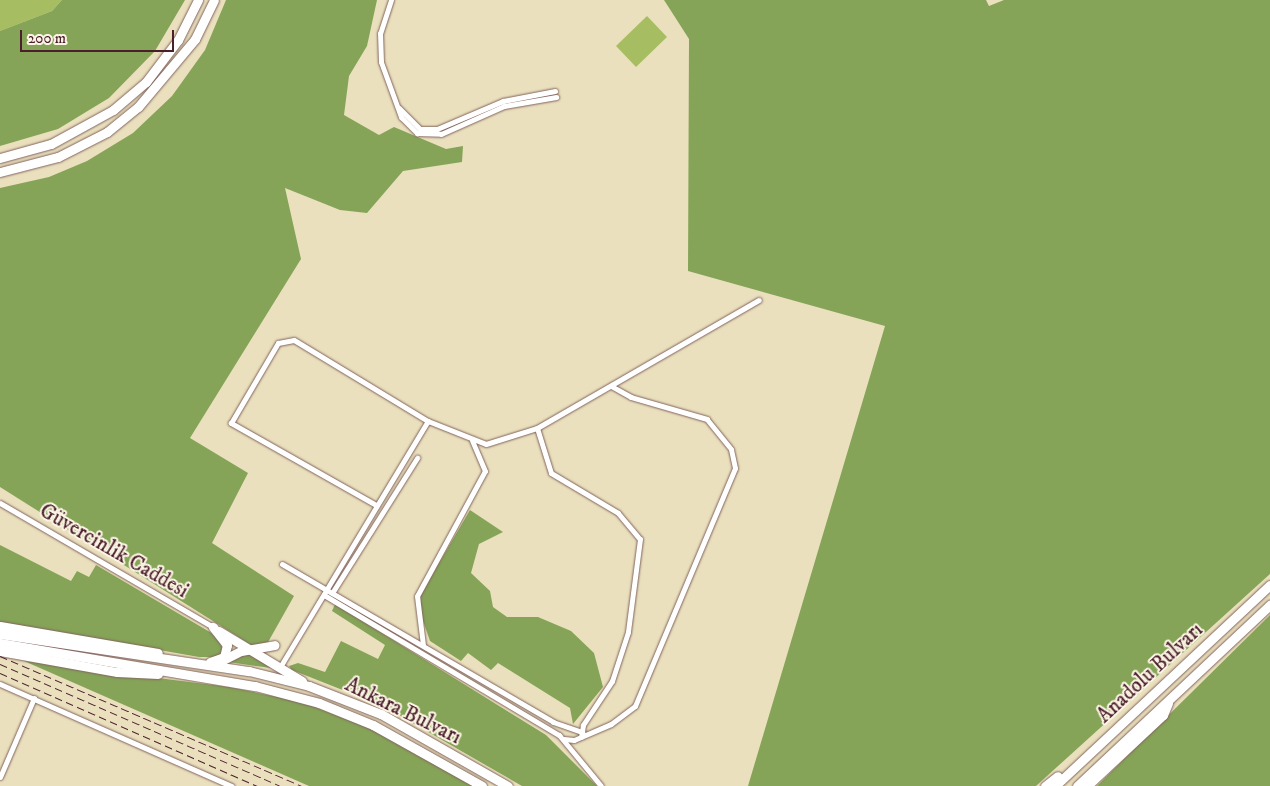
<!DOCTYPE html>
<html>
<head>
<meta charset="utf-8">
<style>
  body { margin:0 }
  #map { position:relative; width:1270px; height:786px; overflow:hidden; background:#eae0bd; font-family:"IM FELL DW Pica",serif }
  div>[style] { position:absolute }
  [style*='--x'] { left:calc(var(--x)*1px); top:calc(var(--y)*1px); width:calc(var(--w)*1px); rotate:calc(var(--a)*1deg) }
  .green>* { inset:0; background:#a7bd62 }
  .forest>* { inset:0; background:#85a458 }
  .roads { filter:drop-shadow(0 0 1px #82635e) drop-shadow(0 0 1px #82635e) }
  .minor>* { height:5px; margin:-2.5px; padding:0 2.5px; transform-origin:2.5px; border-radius:2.5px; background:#fff }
  .primary>* { height:9px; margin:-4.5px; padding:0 4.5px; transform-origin:4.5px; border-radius:4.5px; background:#fff }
  .rail>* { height:1px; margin-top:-0.5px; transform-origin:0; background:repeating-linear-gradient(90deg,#4a1f2b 0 8px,transparent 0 12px) }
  span { translate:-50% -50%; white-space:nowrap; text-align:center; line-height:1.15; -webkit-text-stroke:4px #fcf5e5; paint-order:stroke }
  .street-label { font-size:21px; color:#4a1f2b }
  .scale { position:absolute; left:20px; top:30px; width:154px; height:22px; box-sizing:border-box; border:2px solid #4a1f2b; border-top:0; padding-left:6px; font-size:15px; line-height:18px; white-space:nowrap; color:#4a1f2b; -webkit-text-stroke:4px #fcf5e5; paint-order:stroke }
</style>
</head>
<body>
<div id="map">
  <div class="green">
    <div style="clip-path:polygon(0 0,62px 0,52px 11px,0 31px)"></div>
    <div style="clip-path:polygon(647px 16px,667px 37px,636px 67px,616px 46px)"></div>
  </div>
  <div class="forest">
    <div style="clip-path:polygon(62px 0,185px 0,155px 51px,109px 98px,58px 129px,0 146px,0 31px,52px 11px)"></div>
    <div style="clip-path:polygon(226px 0,377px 0,367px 46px,349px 76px,344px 115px,379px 135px,394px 127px,446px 149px,463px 146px,462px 162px,403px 171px,367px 213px,340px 210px,285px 188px,301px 259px,190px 438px,248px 473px,212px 543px,294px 596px,267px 644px,251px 645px,0 487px,0 188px,49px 177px,87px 161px,133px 133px,172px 96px,205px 50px)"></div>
    <div style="clip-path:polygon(664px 0,986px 0,989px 6px,1004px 0,1270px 0,1270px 574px,1036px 786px,748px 786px,885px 326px,688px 271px,689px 39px)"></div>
    <div style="clip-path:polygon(470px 510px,503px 532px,479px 544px,471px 573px,490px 591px,493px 607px,507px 617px,538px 617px,571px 631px,594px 653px,603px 687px,573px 724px,570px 708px,498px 663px,491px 670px,468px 653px,461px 661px,430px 641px,421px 615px,421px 594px)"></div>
    <div style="clip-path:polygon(0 545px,71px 581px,77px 571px,89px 577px,96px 565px,220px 638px,223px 652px,216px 657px,199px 657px,0 622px)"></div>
    <div style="clip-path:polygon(335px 604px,546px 735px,597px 786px,522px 786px,383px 706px,292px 670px,289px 666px,298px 663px,325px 672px,341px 641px,378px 659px,385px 645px,332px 611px)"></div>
    <div style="clip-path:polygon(1270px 615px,1270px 786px,1097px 786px,1116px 767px)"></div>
    <div style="clip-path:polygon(243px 653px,252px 654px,271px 668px,228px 662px)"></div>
    <div style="clip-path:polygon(24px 661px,229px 687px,302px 702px,376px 731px,475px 786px,309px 786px)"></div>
  </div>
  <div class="roads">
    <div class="minor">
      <div style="--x:391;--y:0;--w:35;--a:108"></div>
      <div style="--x:380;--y:33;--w:29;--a:88"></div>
      <div style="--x:381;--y:62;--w:59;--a:70"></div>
      <div style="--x:401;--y:117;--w:23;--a:45"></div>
      <div style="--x:417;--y:133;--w:24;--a:2"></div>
      <div style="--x:441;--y:134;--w:69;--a:-24"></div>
      <div style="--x:504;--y:106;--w:53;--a:-9.8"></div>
      <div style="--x:399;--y:108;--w:30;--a:45"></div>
      <div style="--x:420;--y:129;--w:17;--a:0"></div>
      <div style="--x:437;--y:129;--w:72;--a:-23"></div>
      <div style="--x:503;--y:101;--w:53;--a:-10.9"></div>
      <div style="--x:537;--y:428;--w:47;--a:72.7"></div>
      <div style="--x:551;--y:473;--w:78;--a:30.8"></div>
      <div style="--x:618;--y:513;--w:34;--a:50"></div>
      <div style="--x:640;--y:539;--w:94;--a:97.4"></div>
      <div style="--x:628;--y:632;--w:52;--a:108.1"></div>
      <div style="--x:612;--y:681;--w:53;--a:123.4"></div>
      <div style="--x:583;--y:725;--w:12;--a:99"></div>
      <div style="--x:0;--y:503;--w:246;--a:30.2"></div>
      <div style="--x:376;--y:505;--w:167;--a:-150.5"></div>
      <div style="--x:231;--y:423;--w:93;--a:-59.6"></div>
      <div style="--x:278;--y:343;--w:16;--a:-11"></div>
      <div style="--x:294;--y:340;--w:157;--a:31.2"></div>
      <div style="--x:428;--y:421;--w:62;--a:21.6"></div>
      <div style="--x:486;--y:444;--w:53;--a:-17.4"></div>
      <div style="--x:537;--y:428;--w:256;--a:-30"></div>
      <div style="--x:282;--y:564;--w:314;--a:30.2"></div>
      <div style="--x:553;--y:722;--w:31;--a:19"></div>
      <div style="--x:332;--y:593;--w:160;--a:-57.8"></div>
      <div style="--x:324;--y:595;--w:274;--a:30.8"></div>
      <div style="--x:559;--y:735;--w:66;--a:50.5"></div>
      <div style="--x:423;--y:645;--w:49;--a:-97"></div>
      <div style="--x:417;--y:596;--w:142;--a:-61.5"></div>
      <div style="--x:485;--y:471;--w:33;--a:-113"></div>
      <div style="--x:280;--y:667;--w:287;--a:-59"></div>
      <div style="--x:0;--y:684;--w:253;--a:23.8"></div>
      <div style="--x:564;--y:739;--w:10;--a:6"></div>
      <div style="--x:574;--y:740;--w:40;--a:-23.4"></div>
      <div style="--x:611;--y:724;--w:30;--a:-37"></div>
      <div style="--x:635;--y:706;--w:258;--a:-67.2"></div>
      <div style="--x:735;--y:468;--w:19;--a:-102"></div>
      <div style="--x:731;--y:449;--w:38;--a:-129"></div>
      <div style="--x:707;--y:419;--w:79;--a:-163.9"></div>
      <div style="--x:631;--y:397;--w:23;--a:-151"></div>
      <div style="--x:0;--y:777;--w:86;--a:-66.7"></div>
    </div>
    <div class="primary">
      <div style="--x:0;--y:158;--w:53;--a:-15.4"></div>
      <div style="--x:51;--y:144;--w:71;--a:-28.7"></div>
      <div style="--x:113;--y:110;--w:43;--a:-40.3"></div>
      <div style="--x:146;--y:82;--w:53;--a:-52.7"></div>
      <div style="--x:178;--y:40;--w:45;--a:-63.4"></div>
      <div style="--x:0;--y:172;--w:60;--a:-14.5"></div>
      <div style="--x:58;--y:157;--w:55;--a:-27"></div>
      <div style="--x:107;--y:132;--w:40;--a:-39"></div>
      <div style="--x:138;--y:107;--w:89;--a:-50"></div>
      <div style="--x:195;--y:39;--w:43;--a:-64"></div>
      <div style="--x:0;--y:626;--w:160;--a:9.7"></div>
      <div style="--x:219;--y:631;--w:97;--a:31.1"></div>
      <div style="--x:0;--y:634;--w:252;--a:8.5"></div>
      <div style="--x:249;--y:671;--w:62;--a:14"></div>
      <div style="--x:309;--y:686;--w:77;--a:21.3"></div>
      <div style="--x:381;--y:714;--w:146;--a:29.6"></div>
      <div style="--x:0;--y:643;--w:259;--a:9.6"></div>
      <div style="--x:255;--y:686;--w:66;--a:14.9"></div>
      <div style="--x:319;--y:703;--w:58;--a:22.2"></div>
      <div style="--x:373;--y:725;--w:125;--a:29.2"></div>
      <div style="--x:0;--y:651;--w:119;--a:10.2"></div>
      <div style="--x:117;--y:672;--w:41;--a:2.8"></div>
      <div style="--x:221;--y:661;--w:22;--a:-27"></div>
      <div style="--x:241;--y:651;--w:34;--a:-10"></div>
      <div style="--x:210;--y:662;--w:15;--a:-20"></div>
      <div style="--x:224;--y:657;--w:12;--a:-76"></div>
      <div style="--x:227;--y:645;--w:23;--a:-128"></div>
      <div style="--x:1045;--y:786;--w:16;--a:-38"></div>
      <div style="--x:1055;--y:786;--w:294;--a:-43.1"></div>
      <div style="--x:1077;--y:786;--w:265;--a:-43.2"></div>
      <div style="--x:1087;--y:786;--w:104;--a:-43.1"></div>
      <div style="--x:1163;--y:715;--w:13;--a:-67"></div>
    </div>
  </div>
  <div class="rail">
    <div style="--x:0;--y:656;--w:329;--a:23.3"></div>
    <div style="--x:0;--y:664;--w:305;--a:23.5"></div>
    <div style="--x:0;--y:673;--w:281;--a:23.7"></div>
  </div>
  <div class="street-label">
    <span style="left:114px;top:551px;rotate:30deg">Güvercinlik Caddesi</span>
    <span style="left:1150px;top:673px;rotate:-43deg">Anadolu Bulvarı</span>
    <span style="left:403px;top:711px;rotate:26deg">Ankara Bulvarı</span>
  </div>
  <div class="scale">200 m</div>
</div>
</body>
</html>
